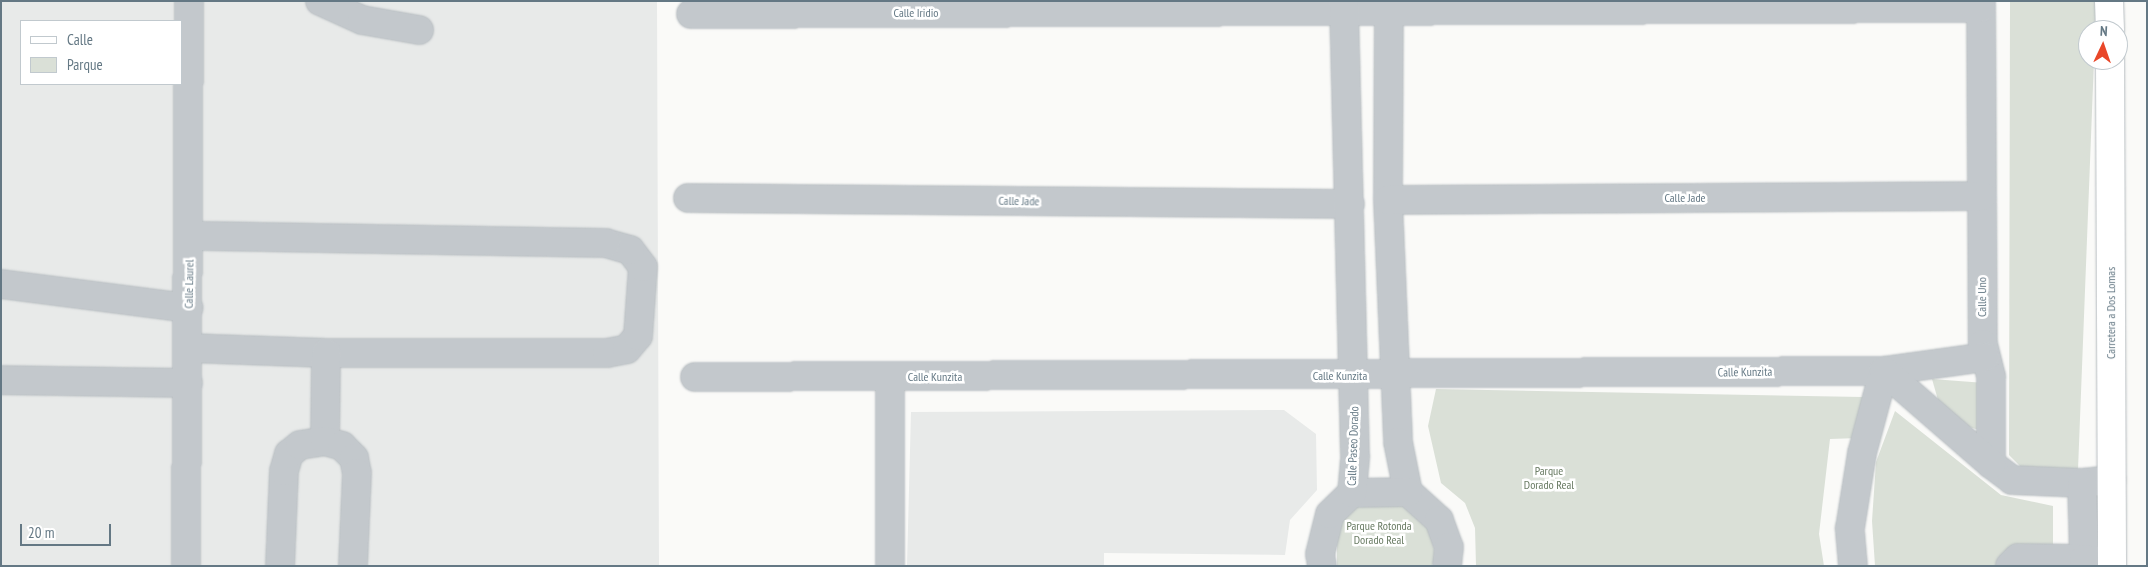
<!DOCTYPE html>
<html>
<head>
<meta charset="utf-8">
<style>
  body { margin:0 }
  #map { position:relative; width:2148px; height:567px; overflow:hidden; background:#fafaf8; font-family:"PT Sans Narrow",sans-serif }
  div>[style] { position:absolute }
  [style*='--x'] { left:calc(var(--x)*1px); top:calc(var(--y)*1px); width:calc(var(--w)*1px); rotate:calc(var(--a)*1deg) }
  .built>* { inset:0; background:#e8eae9 }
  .green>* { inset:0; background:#dae0d7 }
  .roads { filter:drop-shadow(0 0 1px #b6bcc0) drop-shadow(0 0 1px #b6bcc0) }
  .minor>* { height:28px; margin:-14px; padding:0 14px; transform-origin:14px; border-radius:14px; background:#c3c8cc }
  .major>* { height:28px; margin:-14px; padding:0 14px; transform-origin:14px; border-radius:14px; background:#fff }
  span { translate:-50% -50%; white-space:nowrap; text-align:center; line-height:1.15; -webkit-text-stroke:5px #fff; paint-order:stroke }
  .street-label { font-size:12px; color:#647884 }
  .park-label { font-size:12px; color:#697b63 }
  .frame { position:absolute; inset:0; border:2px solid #647884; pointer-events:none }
  .legend { position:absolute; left:20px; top:20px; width:162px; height:65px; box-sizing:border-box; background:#fff; border:1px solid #c1c9ce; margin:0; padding:6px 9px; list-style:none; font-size:15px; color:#647884 }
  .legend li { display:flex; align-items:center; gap:10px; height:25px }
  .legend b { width:25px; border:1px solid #c1c9ce }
  .north { position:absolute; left:2078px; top:20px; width:50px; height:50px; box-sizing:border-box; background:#fff; border:1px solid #c1c9ce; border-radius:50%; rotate:3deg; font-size:14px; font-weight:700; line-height:20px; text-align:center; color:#647884 }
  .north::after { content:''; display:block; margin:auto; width:18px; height:22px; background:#e94729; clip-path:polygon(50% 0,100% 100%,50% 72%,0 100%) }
  .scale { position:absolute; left:20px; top:524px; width:91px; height:22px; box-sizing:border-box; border:2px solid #647884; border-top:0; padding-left:6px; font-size:15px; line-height:18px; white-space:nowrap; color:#647884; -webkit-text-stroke:4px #fff; paint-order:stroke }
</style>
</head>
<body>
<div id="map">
  <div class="built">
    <div style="clip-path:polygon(evenodd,1px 1px,657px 1px,659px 566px,1px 566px,1px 1px,21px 21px,181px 21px,181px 84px,21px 84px,21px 21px)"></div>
    <div style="clip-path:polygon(1284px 410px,1316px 434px,1317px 490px,1290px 520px,1285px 555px,1104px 553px,1104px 566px,907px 566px,911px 412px)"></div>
  </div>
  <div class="green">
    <div style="clip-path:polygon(2010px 1px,2096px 1px,2095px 30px,2088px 30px,2088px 60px,2094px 60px,2078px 470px,2024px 470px,2009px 455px)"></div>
    <div style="clip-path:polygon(1932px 379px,1985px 383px,1990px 433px,1958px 424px,1940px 407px)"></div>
    <div style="clip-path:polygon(1436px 389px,1863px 397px,1859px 438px,1830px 439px,1819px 534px,1824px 566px,1476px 566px,1475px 528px,1465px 503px,1441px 483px,1428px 426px)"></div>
    <div style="clip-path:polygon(1895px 411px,2001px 495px,2053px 506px,2053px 546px,2004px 566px,1875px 566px,1872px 521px,1876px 462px)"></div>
    <div style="clip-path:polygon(1355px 498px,1418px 502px,1431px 524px,1435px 558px,1432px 566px,1337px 566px,1337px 531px)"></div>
  </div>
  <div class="roads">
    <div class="minor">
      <div style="--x:320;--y:1;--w:46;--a:24.3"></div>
      <div style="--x:362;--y:20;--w:58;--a:10"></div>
      <div style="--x:1389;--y:1;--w:199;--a:90.3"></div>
      <div style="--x:1388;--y:200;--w:242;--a:87.6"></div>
      <div style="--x:1398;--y:442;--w:51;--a:78.7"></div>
      <div style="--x:1408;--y:492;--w:42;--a:42.1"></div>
      <div style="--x:1439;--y:520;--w:29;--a:70"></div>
      <div style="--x:1449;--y:547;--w:19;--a:96"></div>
      <div style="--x:1981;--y:1;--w:343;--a:89.7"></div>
      <div style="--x:1983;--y:344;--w:34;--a:76"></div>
      <div style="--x:1991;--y:377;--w:87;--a:90"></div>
      <div style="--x:1991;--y:464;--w:26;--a:37"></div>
      <div style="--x:2012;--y:480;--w:70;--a:2.5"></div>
      <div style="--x:2082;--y:483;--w:30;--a:-6"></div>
      <div style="--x:691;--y:14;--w:1290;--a:-0.27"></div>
      <div style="--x:688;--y:198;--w:662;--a:0.52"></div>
      <div style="--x:1388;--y:200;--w:594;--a:-0.39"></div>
      <div style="--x:1;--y:284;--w:189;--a:7.3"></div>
      <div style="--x:188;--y:348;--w:138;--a:2.1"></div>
      <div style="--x:326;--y:353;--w:281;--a:0"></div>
      <div style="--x:607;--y:353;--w:20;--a:-11"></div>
      <div style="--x:627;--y:349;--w:17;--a:-50"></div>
      <div style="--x:638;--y:336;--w:69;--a:-85.9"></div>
      <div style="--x:643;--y:267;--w:21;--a:-127"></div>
      <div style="--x:630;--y:250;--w:25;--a:-164"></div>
      <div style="--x:606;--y:243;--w:416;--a:-179"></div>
      <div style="--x:695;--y:377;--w:1189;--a:-0.29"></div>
      <div style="--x:1884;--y:371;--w:102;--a:-7.9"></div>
      <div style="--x:1;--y:380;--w:187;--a:0.9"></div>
      <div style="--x:325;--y:441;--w:88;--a:-89.3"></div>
      <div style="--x:2082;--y:483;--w:76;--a:88.5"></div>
      <div style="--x:1352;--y:493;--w:56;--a:-1"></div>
      <div style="--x:186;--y:566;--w:565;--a:-89.7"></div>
      <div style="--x:280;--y:566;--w:95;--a:-87.6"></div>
      <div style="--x:284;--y:471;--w:18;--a:-74"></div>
      <div style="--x:289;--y:454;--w:14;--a:-39"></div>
      <div style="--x:300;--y:445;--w:25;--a:-9"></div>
      <div style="--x:325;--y:441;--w:18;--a:16"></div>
      <div style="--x:342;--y:446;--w:17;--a:45"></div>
      <div style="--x:354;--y:458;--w:15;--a:79"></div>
      <div style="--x:357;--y:473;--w:93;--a:92.5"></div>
      <div style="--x:890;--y:566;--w:189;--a:-90"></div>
      <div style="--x:1322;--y:566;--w:12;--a:-99"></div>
      <div style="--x:1320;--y:554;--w:41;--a:-76"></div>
      <div style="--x:1330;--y:514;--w:30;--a:-44"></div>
      <div style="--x:1352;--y:493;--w:37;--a:-85"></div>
      <div style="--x:1355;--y:456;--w:455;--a:-91.4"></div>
      <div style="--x:1853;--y:566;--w:38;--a:-95"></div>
      <div style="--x:1850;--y:528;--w:76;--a:-80.9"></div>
      <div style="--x:1862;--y:453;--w:85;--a:-75"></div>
      <div style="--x:1884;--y:371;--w:142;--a:41"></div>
      <div style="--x:2010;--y:566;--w:11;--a:-45"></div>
      <div style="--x:2018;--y:558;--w:66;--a:0.9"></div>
      <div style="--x:2084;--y:559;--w:28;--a:8"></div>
    </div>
    <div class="major">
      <div style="--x:2109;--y:1;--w:29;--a:88"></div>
      <div style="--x:2110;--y:60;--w:506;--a:89.77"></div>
    </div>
  </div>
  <div class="street-label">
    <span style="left:916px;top:13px">Calle Iridio</span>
    <span style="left:1685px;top:198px">Calle Jade</span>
    <span style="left:1019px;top:201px;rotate:1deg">Calle Jade</span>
    <span style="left:189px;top:284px;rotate:-89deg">Calle Laurel</span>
    <span style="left:1982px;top:297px;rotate:-90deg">Calle Uno</span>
    <span style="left:2111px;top:313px;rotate:-90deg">Carretera a Dos Lomas</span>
    <span style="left:1745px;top:372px;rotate:-1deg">Calle Kunzita</span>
    <span style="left:1340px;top:376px">Calle Kunzita</span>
    <span style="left:935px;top:377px">Calle Kunzita</span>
    <span style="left:1353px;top:446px;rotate:-88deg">Calle Paseo Dorado</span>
  </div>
  <div class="park-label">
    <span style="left:1549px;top:478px">Parque<br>Dorado Real</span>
    <span style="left:1379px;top:533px">Parque Rotonda<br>Dorado Real</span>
  </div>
  <div class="frame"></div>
  <ul class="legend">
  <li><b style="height:6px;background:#fff"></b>Calle</li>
  <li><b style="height:14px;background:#dae0d7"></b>Parque</li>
  </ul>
  <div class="north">N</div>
  <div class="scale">20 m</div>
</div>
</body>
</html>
